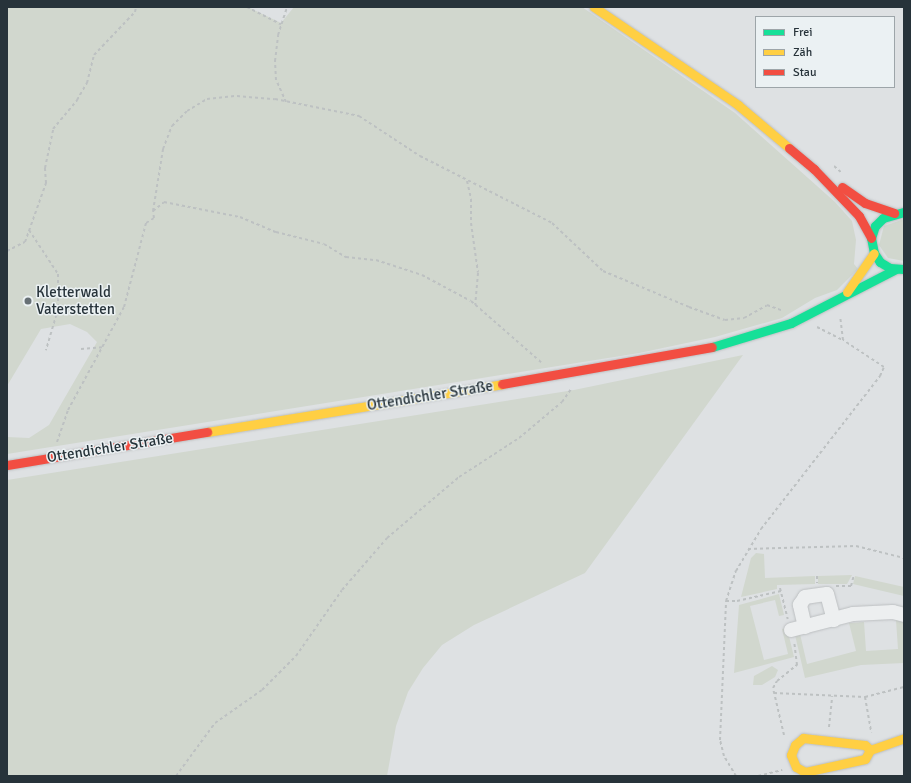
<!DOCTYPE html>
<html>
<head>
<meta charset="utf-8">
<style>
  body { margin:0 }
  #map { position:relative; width:911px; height:783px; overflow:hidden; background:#dee1e3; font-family:Signika,sans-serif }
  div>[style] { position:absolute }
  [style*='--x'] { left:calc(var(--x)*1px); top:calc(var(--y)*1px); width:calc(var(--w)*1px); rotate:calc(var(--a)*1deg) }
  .green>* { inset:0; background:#d1d7ce }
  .path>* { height:2px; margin-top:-1px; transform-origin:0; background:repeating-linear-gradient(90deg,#bdc1c2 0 3px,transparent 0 6px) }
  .roads { filter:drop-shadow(0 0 1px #bcbfc1) drop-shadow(0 0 1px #bcbfc1) }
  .street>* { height:14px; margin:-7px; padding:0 7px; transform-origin:7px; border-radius:7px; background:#edeff0 }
  .fast>* { height:9px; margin:-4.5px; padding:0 4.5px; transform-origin:4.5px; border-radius:4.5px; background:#16e098 }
  .slow>* { height:9px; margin:-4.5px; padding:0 4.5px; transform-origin:4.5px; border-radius:4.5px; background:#ffcf43 }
  .jam>* { height:9px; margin:-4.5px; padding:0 4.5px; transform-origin:4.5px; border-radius:4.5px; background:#f24e42 }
  .dots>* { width:11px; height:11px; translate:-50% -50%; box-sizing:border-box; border:2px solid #ebf1f3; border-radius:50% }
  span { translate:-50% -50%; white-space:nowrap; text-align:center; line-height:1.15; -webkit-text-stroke:3px #ebf1f3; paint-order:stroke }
  .poi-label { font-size:15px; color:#27333a }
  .left { translate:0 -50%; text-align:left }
  .street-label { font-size:15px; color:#27333a }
  .frame { position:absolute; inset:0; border:8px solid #27333a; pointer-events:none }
  .legend { position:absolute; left:755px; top:16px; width:140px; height:72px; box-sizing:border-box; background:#ebf1f3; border:1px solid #9da5a9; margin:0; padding:5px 7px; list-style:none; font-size:12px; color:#27333a }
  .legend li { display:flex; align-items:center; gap:8px; height:20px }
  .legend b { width:20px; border:1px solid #9da5a9 }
</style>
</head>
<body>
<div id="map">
  <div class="green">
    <div style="clip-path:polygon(7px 7px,248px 7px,281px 23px,294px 7px,582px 7px,735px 113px,835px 202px,852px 221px,856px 240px,854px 264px,858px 269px,837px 290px,815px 298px,782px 318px,715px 337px,639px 353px,7px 454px,7px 437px,29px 438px,49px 425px,97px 342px,87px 332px,70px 324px,41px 329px,7px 386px)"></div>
    <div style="clip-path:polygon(904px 219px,904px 261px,888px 258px,879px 245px,884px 226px)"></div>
    <div style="clip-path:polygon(743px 355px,585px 573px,474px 625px,442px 645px,423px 668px,408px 692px,396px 726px,387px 776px,7px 776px,7px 480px,574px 390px)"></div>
    <div style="clip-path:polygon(756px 553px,764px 554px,765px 578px,815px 576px,815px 584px,777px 585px,777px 589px,741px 597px,751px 558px)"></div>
    <div style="clip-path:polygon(852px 575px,847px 584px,818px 584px,818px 576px)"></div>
    <div style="clip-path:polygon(855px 576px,904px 587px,904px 596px,853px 584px)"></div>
    <div style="clip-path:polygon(779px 594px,784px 615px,779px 616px,775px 600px,750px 606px,764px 660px,788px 654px,782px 629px,787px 628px,794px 657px,734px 673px,739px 605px)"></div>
    <div style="clip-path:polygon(896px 620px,904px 621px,904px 663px,861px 665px,805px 678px,795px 635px,800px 634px,807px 664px,856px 651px,849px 623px,864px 622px,866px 651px,898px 649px)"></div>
    <div style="clip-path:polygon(772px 666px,778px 670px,775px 677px,762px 685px,753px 685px,754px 676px)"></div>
  </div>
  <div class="path">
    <div style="--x:247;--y:7;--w:38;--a:27"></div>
    <div style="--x:286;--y:102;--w:24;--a:-114"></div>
    <div style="--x:276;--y:80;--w:19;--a:-93"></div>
    <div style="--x:275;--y:61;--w:26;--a:-83"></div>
    <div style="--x:278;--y:35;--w:29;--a:-72"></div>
    <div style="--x:834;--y:166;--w:9;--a:41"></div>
    <div style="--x:467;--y:181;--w:18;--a:77"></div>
    <div style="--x:471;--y:199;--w:24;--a:90"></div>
    <div style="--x:471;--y:223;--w:50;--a:82"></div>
    <div style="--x:478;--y:273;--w:32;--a:95"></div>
    <div style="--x:153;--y:211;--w:63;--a:-80.8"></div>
    <div style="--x:163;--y:149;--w:25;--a:-69"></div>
    <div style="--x:172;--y:126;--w:21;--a:-45"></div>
    <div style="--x:187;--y:111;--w:23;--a:-31"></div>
    <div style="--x:207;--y:99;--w:30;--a:-6"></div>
    <div style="--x:237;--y:96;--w:38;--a:5"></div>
    <div style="--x:275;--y:99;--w:86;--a:11.4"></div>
    <div style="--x:359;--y:116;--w:73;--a:33.3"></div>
    <div style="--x:420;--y:156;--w:148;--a:26.9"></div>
    <div style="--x:552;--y:223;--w:70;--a:43.3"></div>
    <div style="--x:603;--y:271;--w:93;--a:22.7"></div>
    <div style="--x:689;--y:307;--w:38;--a:20"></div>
    <div style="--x:725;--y:320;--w:19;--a:-6"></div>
    <div style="--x:744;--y:318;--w:26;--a:-29"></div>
    <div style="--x:767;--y:305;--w:15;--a:20"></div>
    <div style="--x:29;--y:230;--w:53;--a:56.6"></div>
    <div style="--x:58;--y:274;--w:35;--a:90"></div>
    <div style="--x:58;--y:309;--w:43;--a:106.3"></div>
    <div style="--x:7;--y:251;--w:20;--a:-27"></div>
    <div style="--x:25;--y:242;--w:63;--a:-70.4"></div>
    <div style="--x:46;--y:183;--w:15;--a:-94"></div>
    <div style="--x:45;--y:168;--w:40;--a:-78"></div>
    <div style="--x:53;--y:129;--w:38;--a:-50"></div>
    <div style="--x:77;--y:100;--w:20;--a:-60"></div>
    <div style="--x:87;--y:83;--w:29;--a:-76"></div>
    <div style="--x:94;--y:55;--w:59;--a:-46.4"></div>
    <div style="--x:135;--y:12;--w:5;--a:-79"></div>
    <div style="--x:817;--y:327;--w:29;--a:27"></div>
    <div style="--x:81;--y:349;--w:21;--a:-5"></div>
    <div style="--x:57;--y:442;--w:34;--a:-71"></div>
    <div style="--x:68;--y:410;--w:117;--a:-61.5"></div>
    <div style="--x:124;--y:307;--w:87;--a:-75.3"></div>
    <div style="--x:146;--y:223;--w:9;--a:-32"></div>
    <div style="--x:154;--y:218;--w:7;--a:-98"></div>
    <div style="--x:153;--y:211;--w:14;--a:-39"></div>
    <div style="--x:164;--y:202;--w:77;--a:11.2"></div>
    <div style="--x:240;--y:217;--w:39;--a:23"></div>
    <div style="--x:276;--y:232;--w:49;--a:14"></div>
    <div style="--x:324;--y:244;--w:26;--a:31"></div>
    <div style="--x:346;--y:257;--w:30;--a:6"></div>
    <div style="--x:376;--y:260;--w:48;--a:18.1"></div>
    <div style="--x:422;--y:275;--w:55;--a:28"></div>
    <div style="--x:471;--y:301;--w:93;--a:41.1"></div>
    <div style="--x:748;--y:549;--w:108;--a:-1.6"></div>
    <div style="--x:856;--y:546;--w:49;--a:14"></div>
    <div style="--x:817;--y:576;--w:7;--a:90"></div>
    <div style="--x:836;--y:586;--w:15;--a:0"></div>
    <div style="--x:851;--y:586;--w:11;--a:-75"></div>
    <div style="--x:780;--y:588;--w:32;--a:76"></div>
    <div style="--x:726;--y:601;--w:11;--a:0"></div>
    <div style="--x:737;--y:601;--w:45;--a:-12.8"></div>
    <div style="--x:774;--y:693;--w:91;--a:2.5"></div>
    <div style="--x:865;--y:697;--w:40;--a:-14.4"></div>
    <div style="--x:865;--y:697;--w:36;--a:80"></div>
    <div style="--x:829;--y:727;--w:31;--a:-84"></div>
    <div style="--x:784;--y:735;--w:48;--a:-103.2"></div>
    <div style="--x:773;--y:688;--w:8;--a:-60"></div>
    <div style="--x:777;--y:681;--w:26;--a:-39"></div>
    <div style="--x:797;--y:665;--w:23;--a:-97"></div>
    <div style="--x:176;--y:776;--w:66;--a:-53.7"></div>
    <div style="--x:215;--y:723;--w:57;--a:-35.1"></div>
    <div style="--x:262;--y:690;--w:48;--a:-45"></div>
    <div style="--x:296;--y:656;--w:80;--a:-55.1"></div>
    <div style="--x:342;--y:590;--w:69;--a:-49.1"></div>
    <div style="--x:387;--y:538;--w:94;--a:-40.3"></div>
    <div style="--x:459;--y:477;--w:72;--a:-33"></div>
    <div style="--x:519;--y:438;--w:56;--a:-39.9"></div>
    <div style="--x:562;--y:402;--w:16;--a:-55"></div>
    <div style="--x:736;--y:776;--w:23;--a:-121"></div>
    <div style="--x:724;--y:756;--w:16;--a:-104"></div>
    <div style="--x:720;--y:740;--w:139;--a:-87.5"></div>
    <div style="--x:726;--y:601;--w:32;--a:-72"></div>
    <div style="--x:736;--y:571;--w:49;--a:-59.2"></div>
    <div style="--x:761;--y:529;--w:194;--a:-52.1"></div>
    <div style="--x:880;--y:376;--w:10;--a:-66"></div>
    <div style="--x:884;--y:367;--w:49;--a:-146.6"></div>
    <div style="--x:843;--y:340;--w:24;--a:-97"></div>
    <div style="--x:758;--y:776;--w:25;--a:-14"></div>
  </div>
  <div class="roads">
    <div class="street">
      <div style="--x:805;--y:627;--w:23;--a:-103"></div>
      <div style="--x:800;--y:605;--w:9;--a:-58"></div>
      <div style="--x:805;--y:597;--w:22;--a:-8"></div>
      <div style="--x:827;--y:594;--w:27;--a:75"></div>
      <div style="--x:791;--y:630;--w:64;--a:-14.5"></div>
      <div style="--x:853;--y:614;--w:40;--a:-2.9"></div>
      <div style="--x:893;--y:612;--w:11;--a:15"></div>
    </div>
    <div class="fast">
      <div style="--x:903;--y:269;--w:13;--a:-176"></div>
      <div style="--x:890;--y:268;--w:12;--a:-149"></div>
      <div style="--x:880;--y:262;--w:11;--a:-124"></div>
      <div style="--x:874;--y:253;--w:15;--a:-101"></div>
      <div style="--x:871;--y:238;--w:13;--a:-72"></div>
      <div style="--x:875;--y:226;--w:11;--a:-45"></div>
      <div style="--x:883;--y:218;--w:22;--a:-16"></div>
      <div style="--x:712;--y:347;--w:83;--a:-16.9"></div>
      <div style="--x:791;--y:323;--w:118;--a:-27.2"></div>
    </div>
    <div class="slow">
      <div style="--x:594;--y:7;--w:174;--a:34.2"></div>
      <div style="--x:738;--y:105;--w:67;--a:40.1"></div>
      <div style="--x:847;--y:292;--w:47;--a:-55.3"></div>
      <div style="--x:207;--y:432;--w:299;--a:-9.2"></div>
      <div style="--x:870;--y:750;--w:10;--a:119"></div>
      <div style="--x:865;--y:759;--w:61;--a:167.8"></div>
      <div style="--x:805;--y:772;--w:10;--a:-151"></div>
      <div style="--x:796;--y:767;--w:13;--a:-113"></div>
      <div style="--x:791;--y:755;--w:11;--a:-68"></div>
      <div style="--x:795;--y:745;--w:11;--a:-41"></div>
      <div style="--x:803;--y:738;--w:62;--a:6.4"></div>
      <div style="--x:865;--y:745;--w:7;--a:45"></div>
      <div style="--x:870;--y:750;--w:36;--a:-19"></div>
    </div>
    <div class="jam">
      <div style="--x:789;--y:148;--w:33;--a:40"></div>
      <div style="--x:814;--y:169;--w:65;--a:46.2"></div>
      <div style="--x:859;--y:216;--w:25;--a:61"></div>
      <div style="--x:842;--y:187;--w:28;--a:35"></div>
      <div style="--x:865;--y:203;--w:31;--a:19"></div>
      <div style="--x:502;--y:384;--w:213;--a:-10"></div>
      <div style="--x:7;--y:465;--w:203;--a:-9.4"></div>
    </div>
  </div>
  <div class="dots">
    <div style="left:28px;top:301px;background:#677075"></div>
  </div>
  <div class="poi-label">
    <span class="left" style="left:36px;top:301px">Kletterwald<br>Vaterstetten</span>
  </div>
  <div class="street-label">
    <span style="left:430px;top:396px;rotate:-9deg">Ottendichler Straße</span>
    <span style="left:110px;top:448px;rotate:-9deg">Ottendichler Straße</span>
  </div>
  <div class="frame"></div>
  <ul class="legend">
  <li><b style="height:5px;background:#16e098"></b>Frei</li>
  <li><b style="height:5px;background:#ffcf43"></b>Zäh</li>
  <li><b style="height:5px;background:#f24e42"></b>Stau</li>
  </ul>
</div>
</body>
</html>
